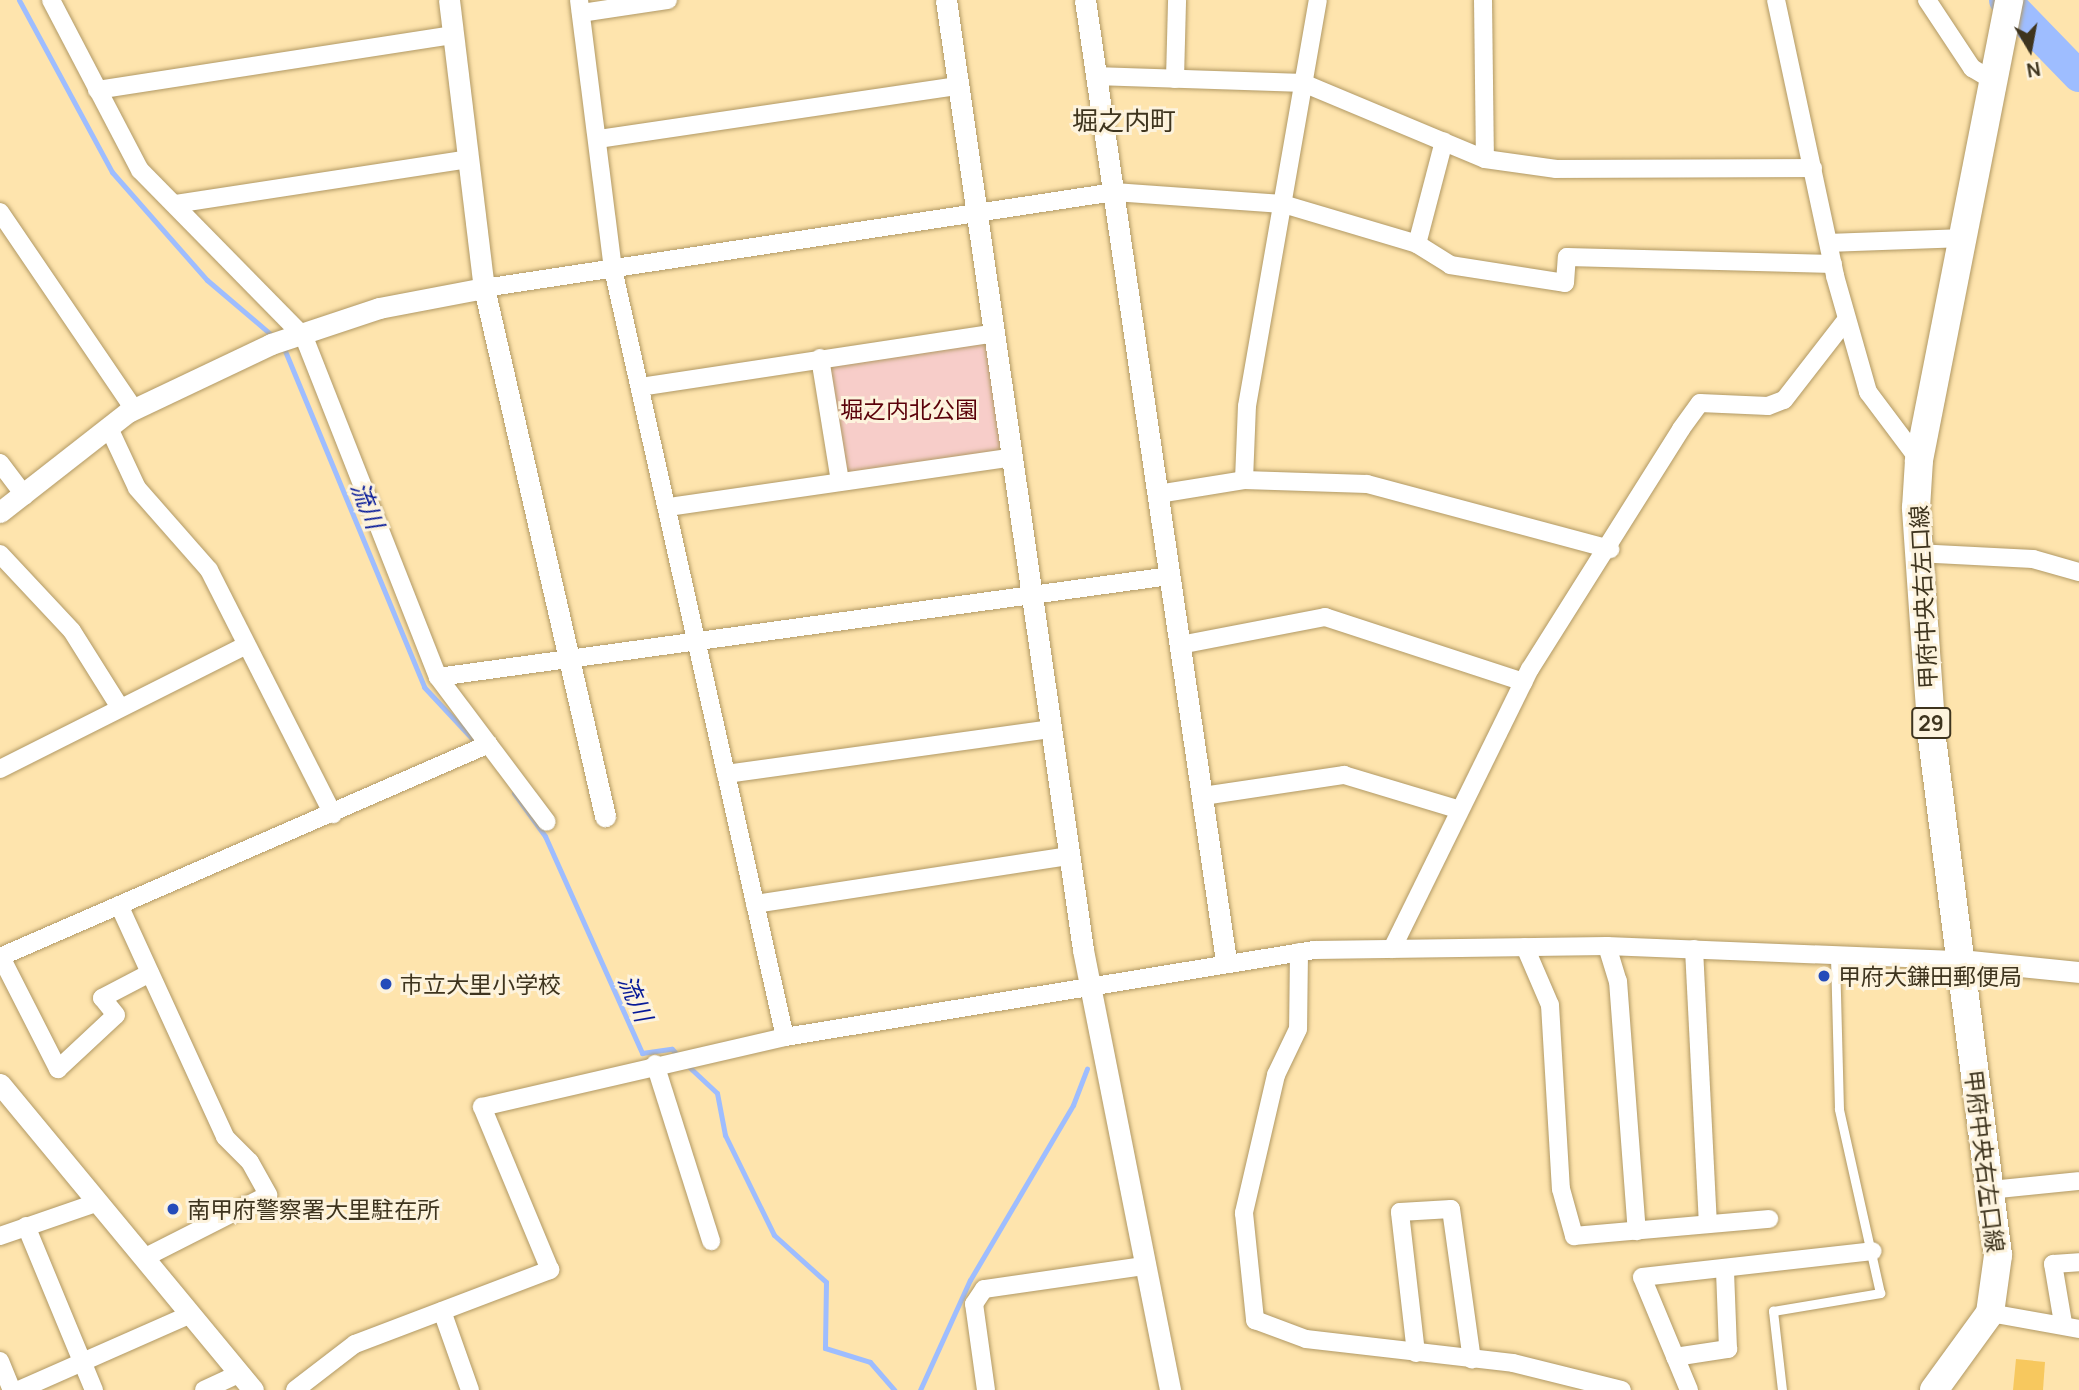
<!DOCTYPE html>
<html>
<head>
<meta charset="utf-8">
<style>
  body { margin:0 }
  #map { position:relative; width:2079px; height:1390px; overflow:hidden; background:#fee4ad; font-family:Manrope,"Noto Sans JP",sans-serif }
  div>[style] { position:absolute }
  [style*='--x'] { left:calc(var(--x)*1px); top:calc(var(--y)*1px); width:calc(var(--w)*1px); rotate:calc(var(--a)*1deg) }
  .green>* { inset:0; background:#f7cdc9 }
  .stream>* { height:5px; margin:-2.5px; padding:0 2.5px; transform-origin:2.5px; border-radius:2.5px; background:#9ebdff }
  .river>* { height:32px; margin:-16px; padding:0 16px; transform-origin:16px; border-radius:16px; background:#9ebdff }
  .building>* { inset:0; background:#f7c85e }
  .roads { filter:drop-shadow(0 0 2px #b19965) drop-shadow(0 0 2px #b19965) }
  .service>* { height:9px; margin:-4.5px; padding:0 4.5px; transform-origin:4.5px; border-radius:4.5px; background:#fff }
  .minor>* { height:18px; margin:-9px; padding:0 9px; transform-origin:9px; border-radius:9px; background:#fff }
  .tertiary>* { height:21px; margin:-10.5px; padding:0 10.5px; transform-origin:10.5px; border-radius:10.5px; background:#fff }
  .primary>* { height:28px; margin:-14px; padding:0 14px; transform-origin:14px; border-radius:14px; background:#fff }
  .dots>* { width:19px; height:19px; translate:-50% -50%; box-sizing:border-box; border:4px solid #fdf3dd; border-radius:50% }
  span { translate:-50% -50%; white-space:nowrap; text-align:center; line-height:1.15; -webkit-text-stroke:6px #fdf3dd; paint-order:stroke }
  .shield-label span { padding:2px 5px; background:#fdf3dd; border:2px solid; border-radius:5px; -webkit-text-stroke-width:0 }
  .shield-label { font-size:21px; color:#3e341e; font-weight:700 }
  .park-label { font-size:23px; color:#5a0109 }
  .street-label { font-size:23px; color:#3e341e }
  .poi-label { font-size:23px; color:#3e341e }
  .left { translate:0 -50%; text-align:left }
  .water-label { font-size:24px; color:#061998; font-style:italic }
  .quarter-label { font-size:26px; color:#3e341e }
  .north { position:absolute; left:1995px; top:14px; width:70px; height:70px; -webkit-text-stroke:5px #fdf3dd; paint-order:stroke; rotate:170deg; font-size:19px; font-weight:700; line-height:28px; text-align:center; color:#3e341e }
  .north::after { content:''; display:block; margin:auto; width:24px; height:32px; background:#3e341e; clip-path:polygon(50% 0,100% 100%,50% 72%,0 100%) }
</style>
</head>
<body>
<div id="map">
  <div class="green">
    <div style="clip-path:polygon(995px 333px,1013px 457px,840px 481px,820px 358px)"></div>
  </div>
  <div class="stream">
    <div style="--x:19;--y:0;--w:196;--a:61.6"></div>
    <div style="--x:112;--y:172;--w:144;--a:48.7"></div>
    <div style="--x:207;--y:280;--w:88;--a:40.4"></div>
    <div style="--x:283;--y:346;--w:369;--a:67.5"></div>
    <div style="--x:424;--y:687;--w:81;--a:47"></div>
    <div style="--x:514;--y:793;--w:53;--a:54.2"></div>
    <div style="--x:545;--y:836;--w:238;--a:65.9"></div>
    <div style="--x:642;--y:1053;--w:30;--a:-8"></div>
    <div style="--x:672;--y:1049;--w:12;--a:48"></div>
    <div style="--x:687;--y:1065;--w:41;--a:43"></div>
    <div style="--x:717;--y:1093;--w:43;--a:79.2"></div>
    <div style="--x:725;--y:1135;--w:111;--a:63.9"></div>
    <div style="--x:774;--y:1235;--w:70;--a:42.1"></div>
    <div style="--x:826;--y:1282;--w:66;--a:90.9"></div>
    <div style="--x:825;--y:1348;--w:47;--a:17.3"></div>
    <div style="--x:870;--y:1362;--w:37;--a:49"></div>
    <div style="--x:920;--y:1390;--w:121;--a:-65.6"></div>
    <div style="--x:970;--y:1280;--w:203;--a:-59.5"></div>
    <div style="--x:1073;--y:1105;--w:39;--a:-69"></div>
  </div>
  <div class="river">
    <div style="--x:2005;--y:0;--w:106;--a:45.8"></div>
  </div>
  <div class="building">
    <div style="clip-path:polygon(2016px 1359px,2045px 1362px,2043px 1390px,2013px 1390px)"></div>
  </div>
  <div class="roads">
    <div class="service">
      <div style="--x:1782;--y:1390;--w:80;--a:-96.5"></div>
      <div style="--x:1773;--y:1311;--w:109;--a:-9.5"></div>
      <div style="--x:1880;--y:1293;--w:189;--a:-102.6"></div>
      <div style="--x:1839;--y:1109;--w:155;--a:-91.5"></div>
    </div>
    <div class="minor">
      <div style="--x:51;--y:0;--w:192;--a:62.4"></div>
      <div style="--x:140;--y:170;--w:234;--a:45.5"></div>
      <div style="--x:304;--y:337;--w:365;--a:68.5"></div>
      <div style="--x:438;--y:677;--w:181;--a:53.1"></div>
      <div style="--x:579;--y:0;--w:271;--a:82.8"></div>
      <div style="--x:613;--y:269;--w:787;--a:77.38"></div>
      <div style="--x:1483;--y:0;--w:159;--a:89.3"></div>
      <div style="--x:1776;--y:0;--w:282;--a:77.9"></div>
      <div style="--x:1835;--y:276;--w:121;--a:74.1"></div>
      <div style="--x:1868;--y:392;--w:85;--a:53.1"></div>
      <div style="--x:1927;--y:0;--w:82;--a:56.5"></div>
      <div style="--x:1972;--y:68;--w:26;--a:31"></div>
      <div style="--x:581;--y:13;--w:88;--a:-8.5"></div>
      <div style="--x:1096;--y:76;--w:207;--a:1.9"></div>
      <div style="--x:1303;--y:83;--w:197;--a:22.7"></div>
      <div style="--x:1485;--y:159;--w:72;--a:8"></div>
      <div style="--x:1556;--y:169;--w:257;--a:-0.2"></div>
      <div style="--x:1175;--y:79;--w:79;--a:-88.5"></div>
      <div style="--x:97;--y:90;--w:360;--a:-8.8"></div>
      <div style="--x:598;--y:139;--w:365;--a:-8.4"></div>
      <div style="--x:175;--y:204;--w:296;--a:-8.7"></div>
      <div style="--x:0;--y:212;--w:238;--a:55.8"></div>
      <div style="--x:1829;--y:243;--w:134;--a:-2.1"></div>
      <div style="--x:1417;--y:244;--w:39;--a:32"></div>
      <div style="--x:1450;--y:265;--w:116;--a:8.9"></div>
      <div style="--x:1565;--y:283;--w:26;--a:-86"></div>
      <div style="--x:1567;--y:257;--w:266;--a:1.5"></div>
      <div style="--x:484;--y:288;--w:637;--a:-8.66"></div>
      <div style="--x:1114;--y:192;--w:169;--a:4.1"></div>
      <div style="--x:1283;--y:204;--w:140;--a:16.6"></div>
      <div style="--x:1417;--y:244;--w:106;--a:-75.3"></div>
      <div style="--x:820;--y:358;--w:125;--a:80.8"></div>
      <div style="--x:640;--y:387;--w:359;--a:-8.6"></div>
      <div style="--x:109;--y:428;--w:66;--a:65"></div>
      <div style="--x:137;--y:488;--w:109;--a:48.7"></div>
      <div style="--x:209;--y:570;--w:274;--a:63.1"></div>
      <div style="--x:0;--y:463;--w:41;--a:52.9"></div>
      <div style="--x:1244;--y:480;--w:74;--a:-87.7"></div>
      <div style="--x:1247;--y:406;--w:412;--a:-80.1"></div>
      <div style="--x:1158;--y:494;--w:87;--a:-9.2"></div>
      <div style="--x:1244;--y:480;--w:123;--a:1.9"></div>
      <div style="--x:1367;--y:484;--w:252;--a:15"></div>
      <div style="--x:668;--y:507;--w:349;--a:-8.2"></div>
      <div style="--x:1916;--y:553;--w:117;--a:2.9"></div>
      <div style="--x:2033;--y:559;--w:48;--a:15.8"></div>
      <div style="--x:0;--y:554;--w:105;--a:46.9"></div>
      <div style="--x:72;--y:631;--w:89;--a:57.9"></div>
      <div style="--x:1180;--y:645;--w:148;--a:-10.9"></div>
      <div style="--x:1325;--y:617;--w:209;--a:18.1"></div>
      <div style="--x:438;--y:677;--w:739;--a:-7.86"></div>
      <div style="--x:0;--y:769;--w:276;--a:-26.7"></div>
      <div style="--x:726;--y:774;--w:329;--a:-7.9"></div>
      <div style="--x:1203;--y:796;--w:143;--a:-8.5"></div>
      <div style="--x:1344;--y:775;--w:121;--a:16.8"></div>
      <div style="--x:755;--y:904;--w:319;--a:-8.7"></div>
      <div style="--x:119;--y:905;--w:255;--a:65.4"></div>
      <div style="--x:225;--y:1137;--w:35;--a:45"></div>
      <div style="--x:250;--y:1162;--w:38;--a:61"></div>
      <div style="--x:268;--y:1195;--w:139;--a:153.1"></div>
      <div style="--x:1607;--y:946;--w:37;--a:73"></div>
      <div style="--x:1618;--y:981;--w:251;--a:85.7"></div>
      <div style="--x:1525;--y:947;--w:63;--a:66.7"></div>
      <div style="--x:1550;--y:1005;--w:184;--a:86.6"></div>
      <div style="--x:1561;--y:1189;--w:49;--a:74.5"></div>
      <div style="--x:1574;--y:1236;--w:196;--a:-5"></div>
      <div style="--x:1392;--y:949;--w:312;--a:-63.8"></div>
      <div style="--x:1530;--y:669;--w:284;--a:-57.8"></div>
      <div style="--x:1681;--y:429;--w:32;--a:-54"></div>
      <div style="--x:1700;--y:403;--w:68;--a:2.5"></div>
      <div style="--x:1768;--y:406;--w:17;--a:-21"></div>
      <div style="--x:1784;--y:400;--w:101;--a:-52.2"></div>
      <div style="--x:1694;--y:949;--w:275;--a:87.1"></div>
      <div style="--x:1299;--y:952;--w:77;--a:90.7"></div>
      <div style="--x:1298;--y:1029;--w:51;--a:115.6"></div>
      <div style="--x:1276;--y:1075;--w:142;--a:103.1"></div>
      <div style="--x:1244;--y:1213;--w:108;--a:84.1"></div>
      <div style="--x:1255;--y:1320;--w:54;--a:20.4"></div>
      <div style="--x:1306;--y:1339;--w:208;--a:6.6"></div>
      <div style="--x:1513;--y:1363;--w:112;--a:13.9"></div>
      <div style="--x:0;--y:957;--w:533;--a:-23.54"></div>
      <div style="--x:1;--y:957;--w:126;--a:63"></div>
      <div style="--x:58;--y:1069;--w:79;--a:-43"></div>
      <div style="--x:116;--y:1015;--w:22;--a:-129"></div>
      <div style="--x:102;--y:998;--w:54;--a:-27.5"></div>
      <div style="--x:655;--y:1064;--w:186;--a:72.4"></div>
      <div style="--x:1990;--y:1190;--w:89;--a:-5.8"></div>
      <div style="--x:26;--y:1226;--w:178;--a:67.5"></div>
      <div style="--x:0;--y:1236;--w:102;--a:-19"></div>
      <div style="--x:442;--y:1311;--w:84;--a:70.5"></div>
      <div style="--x:1990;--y:1313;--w:90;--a:10.2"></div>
      <div style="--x:2063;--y:1323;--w:60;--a:-99.6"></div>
      <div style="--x:2053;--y:1264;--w:26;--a:-4"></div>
      <div style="--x:1416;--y:1353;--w:142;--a:-96.5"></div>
      <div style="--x:1400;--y:1212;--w:51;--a:-3.4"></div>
      <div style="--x:1451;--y:1209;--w:152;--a:82.1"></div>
      <div style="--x:1675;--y:1357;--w:54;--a:-8.6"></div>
      <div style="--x:1728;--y:1349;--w:79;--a:-92.2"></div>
      <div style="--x:0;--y:1361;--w:31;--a:68"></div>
      <div style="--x:19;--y:1390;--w:188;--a:-23.8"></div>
      <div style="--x:204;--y:1390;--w:40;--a:-25"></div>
      <div style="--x:295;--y:1390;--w:76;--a:-37.5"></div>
      <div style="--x:355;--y:1344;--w:209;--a:-20.8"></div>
      <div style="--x:550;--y:1270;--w:177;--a:-112.6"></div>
      <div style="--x:482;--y:1107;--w:311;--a:-13"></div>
      <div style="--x:785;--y:1037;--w:536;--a:-9.34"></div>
      <div style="--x:1314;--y:950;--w:293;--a:-0.8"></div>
      <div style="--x:1607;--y:946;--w:354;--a:2.3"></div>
      <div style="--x:986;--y:1390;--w:87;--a:-97.9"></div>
      <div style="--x:974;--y:1304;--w:18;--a:-56"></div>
      <div style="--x:984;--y:1289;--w:161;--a:-8.2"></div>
      <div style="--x:1689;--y:1390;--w:122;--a:-112.6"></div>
      <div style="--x:1642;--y:1277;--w:232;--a:-6.4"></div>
    </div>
    <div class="tertiary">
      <div style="--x:449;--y:0;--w:290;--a:83.1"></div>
      <div style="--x:484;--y:288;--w:542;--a:77.09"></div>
      <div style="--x:946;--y:0;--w:960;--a:81.79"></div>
      <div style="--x:1083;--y:950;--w:449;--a:78.8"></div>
      <div style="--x:1085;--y:0;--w:971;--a:81.65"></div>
      <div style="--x:0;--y:512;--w:162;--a:-38"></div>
      <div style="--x:128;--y:412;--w:158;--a:-25.4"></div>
      <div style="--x:271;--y:344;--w:114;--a:-18.4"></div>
      <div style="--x:379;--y:308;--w:107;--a:-10.8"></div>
      <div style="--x:1961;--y:960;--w:119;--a:5.8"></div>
      <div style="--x:0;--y:1084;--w:397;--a:50.4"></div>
    </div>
    <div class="primary">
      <div style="--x:1934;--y:1390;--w:95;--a:-54"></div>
      <div style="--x:1990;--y:1313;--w:59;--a:-82.1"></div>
      <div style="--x:1998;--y:1255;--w:521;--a:-97.28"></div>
      <div style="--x:1932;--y:738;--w:231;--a:-94"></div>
      <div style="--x:1916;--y:508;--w:48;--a:-86.4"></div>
      <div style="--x:1919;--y:460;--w:469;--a:-78.9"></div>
    </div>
  </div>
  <div class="dots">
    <div style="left:1824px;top:976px;background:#254cba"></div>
    <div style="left:386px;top:984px;background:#254cba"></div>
    <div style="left:173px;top:1209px;background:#254cba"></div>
  </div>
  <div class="shield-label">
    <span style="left:1931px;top:723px">29</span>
  </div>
  <div class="park-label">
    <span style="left:909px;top:409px">堀之内北公園</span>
  </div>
  <div class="street-label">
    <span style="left:1923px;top:597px;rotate:-93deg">甲府中央右左口線</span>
    <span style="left:1985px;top:1161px;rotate:83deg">甲府中央右左口線</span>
  </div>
  <div class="poi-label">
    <span class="left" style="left:1838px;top:976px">甲府大鎌田郵便局</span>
    <span class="left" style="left:400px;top:984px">市立大里小学校</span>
    <span class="left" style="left:187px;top:1209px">南甲府警察署大里駐在所</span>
  </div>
  <div class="water-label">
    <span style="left:368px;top:505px;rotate:68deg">流川</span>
    <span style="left:636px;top:998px;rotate:66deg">流川</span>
  </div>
  <div class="quarter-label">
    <span style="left:1124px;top:121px">堀之内町</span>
  </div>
  <div class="north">N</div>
</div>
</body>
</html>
